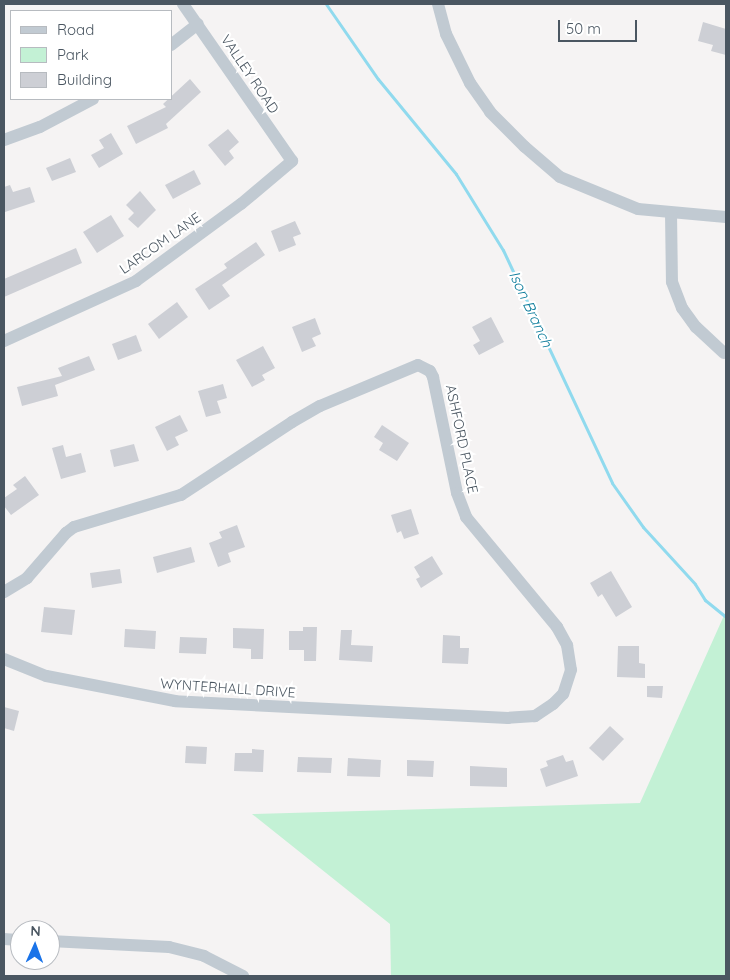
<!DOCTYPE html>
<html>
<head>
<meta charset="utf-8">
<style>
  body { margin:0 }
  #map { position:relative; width:730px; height:980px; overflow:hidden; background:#f5f3f3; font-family:Quicksand,sans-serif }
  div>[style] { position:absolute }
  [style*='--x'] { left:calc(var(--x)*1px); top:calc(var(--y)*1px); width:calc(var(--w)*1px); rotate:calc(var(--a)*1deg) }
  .green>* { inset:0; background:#c3f1d5 }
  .stream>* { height:3px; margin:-1.5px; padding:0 1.5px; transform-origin:1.5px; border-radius:1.5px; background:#90daee }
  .building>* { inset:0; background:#cdcfd5 }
  .minor>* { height:12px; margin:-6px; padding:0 6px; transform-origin:6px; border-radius:6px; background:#c1cad2 }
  span { translate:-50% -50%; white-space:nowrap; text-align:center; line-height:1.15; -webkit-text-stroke:4.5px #fff; paint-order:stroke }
  .street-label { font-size:14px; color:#4a5661 }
  .water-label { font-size:15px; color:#0c7c9b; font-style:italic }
  .frame { position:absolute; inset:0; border:5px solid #4a5661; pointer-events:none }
  .legend { position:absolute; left:10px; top:10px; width:162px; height:90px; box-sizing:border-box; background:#fff; border:1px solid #b7bbc0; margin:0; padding:6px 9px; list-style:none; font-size:15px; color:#4a5661 }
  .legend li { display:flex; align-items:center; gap:10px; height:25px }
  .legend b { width:25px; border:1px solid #b7bbc0 }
  .north { position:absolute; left:10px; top:920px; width:50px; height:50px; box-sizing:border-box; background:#fff; border:1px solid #b7bbc0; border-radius:50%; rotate:2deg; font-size:14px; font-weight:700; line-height:20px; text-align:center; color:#4a5661 }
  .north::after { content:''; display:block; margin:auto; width:18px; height:22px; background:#1a73e8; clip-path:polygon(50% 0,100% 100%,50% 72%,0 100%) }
  .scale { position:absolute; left:558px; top:20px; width:79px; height:22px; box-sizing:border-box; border:2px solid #4a5661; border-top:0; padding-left:6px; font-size:15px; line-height:18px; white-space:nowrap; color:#4a5661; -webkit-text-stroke:4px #fff; paint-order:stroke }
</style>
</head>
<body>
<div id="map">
  <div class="green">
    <div style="clip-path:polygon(726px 611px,726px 976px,391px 976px,390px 924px,252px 814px,640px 803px)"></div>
  </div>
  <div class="stream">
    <div style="--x:326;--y:4;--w:91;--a:55.3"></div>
    <div style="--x:378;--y:79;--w:123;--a:50.6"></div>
    <div style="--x:456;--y:174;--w:89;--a:58.3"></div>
    <div style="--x:503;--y:250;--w:257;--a:64.9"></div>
    <div style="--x:612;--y:483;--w:54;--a:54.8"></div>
    <div style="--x:643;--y:527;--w:77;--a:47.6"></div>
    <div style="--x:695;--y:584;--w:19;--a:58"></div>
    <div style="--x:705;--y:600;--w:27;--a:39"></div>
  </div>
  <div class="building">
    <div style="clip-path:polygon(703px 22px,726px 29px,726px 55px,711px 51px,713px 45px,698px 41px)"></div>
    <div style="clip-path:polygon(190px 79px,201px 92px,166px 124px,168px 128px,136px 144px,127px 126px,166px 107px,163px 104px)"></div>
    <div style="clip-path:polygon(228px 129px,239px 142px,229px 151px,234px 158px,225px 166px,208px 145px)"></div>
    <div style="clip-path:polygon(111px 133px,123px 154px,99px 168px,91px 155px,104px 148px,99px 140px)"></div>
    <div style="clip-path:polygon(70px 158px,76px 172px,52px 181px,46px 168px)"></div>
    <div style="clip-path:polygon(194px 170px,201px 184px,173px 199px,165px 185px)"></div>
    <div style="clip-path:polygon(10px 185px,13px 192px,30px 187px,35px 202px,5px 212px,4px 187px)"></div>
    <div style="clip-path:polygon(140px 191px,156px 210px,138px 228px,128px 219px,134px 213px,126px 205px)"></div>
    <div style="clip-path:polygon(111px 215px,124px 236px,97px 253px,83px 232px)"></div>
    <div style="clip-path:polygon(295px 221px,301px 234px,293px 237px,296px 245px,279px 252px,271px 231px)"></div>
    <div style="clip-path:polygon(256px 242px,265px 255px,222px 285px,230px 296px,209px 310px,195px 289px,227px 268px,224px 264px)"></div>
    <div style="clip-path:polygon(76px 248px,82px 263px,4px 297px,4px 279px)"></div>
    <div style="clip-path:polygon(177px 302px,188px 317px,159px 339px,148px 324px)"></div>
    <div style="clip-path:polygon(491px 317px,504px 342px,479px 355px,473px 345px,480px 341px,472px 327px)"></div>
    <div style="clip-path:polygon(315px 318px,321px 334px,312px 338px,316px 346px,302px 352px,292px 327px)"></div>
    <div style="clip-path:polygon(136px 335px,142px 351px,118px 360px,112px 344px)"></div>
    <div style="clip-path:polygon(263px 346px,275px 368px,262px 375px,265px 380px,252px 387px,236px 360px)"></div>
    <div style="clip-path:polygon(89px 356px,95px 370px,55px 385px,58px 396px,22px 406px,17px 387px,62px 376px,58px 368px)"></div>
    <div style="clip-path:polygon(223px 384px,227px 398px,217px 401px,221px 413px,206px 417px,198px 391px)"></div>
    <div style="clip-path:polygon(180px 415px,188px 431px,175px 437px,179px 445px,167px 451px,155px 427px)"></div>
    <div style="clip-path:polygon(382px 425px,409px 443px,397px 461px,379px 450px,383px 443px,374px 437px)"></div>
    <div style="clip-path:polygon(134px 444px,139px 461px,114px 467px,110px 450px)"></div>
    <div style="clip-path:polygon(63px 445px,66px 457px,81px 453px,86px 472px,61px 479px,52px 448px)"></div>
    <div style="clip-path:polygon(25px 476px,39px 495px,11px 515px,4px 506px,4px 498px,17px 489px,13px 485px)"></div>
    <div style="clip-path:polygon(411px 509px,419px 534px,404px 539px,401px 531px,397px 533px,391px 515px)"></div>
    <div style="clip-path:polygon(237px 525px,245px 547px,228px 553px,231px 562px,218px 567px,209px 543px,222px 538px,219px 532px)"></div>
    <div style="clip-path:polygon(191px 547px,195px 562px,157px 573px,153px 557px)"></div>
    <div style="clip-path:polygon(432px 556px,443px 574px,421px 588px,416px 579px,420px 577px,414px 567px)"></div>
    <div style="clip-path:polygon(120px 569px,122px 583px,92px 588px,90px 573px)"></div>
    <div style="clip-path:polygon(611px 571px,632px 607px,616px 617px,602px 594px,598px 597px,590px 583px)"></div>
    <div style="clip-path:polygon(44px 607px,75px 610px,72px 635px,41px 632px)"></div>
    <div style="clip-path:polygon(303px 627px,317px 627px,316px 661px,304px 661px,304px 650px,289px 650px,289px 631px,303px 631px)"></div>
    <div style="clip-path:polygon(233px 628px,264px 629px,263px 659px,251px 659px,251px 649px,233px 648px)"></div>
    <div style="clip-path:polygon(125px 629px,156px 631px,155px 649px,124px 647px)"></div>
    <div style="clip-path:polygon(341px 630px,352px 630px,351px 645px,373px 646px,372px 662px,339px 660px)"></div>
    <div style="clip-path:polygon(443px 635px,460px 636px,460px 648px,469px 648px,468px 664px,442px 663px)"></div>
    <div style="clip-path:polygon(180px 637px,207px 638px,206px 654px,179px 653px)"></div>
    <div style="clip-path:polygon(618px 646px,639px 646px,639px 663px,645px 664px,645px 678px,617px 677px)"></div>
    <div style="clip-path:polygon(647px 686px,663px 686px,662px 698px,647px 697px)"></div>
    <div style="clip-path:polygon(4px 707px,19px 711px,14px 731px,4px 728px)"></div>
    <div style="clip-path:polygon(610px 726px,624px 739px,603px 761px,589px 748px)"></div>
    <div style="clip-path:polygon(186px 746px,207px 747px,206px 764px,185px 763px)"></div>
    <div style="clip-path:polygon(252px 749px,264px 750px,263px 772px,234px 771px,235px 753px,252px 753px)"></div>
    <div style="clip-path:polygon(563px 755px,566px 762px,573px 760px,578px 776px,546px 787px,540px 769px,548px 766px,546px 761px)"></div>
    <div style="clip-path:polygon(298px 757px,332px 758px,331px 773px,297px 772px)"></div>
    <div style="clip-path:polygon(348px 758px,381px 760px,380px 777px,347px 776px)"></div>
    <div style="clip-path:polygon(407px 760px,434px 761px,433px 777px,407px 776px)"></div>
    <div style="clip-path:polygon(470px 766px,507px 768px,507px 787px,470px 786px)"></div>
  </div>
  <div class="minor">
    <div style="--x:438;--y:4;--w:31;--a:75"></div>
    <div style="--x:446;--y:34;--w:55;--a:63.9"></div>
    <div style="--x:470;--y:83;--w:35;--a:55"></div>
    <div style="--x:490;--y:112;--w:49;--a:45"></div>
    <div style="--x:525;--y:147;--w:46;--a:40.6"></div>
    <div style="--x:560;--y:177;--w:84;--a:22.3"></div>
    <div style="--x:638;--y:209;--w:88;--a:5.2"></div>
    <div style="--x:171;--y:45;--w:34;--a:-38"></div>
    <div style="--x:4;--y:140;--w:38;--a:-20"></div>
    <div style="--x:40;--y:127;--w:60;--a:-27.8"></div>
    <div style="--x:671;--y:213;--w:69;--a:89.2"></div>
    <div style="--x:672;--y:282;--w:28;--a:69"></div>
    <div style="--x:682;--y:308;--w:24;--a:54"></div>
    <div style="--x:696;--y:327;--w:38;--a:43"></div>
    <div style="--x:4;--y:341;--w:145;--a:-24.4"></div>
    <div style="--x:136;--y:281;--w:130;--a:-36.3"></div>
    <div style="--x:241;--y:204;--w:67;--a:-40.1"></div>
    <div style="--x:292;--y:161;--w:191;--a:-124.8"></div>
    <div style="--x:4;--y:592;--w:27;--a:-31"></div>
    <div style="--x:27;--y:578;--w:60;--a:-49.1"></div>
    <div style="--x:66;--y:533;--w:10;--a:-37"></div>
    <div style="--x:74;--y:527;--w:112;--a:-16.7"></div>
    <div style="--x:181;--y:495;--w:133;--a:-33.3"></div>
    <div style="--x:292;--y:422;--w:32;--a:-30"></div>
    <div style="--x:320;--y:406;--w:106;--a:-22.7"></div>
    <div style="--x:418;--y:365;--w:13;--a:27"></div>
    <div style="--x:430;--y:371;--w:7;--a:63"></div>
    <div style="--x:433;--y:377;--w:118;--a:78.3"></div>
    <div style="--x:457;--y:493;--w:26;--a:69"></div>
    <div style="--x:466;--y:517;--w:143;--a:50.4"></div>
    <div style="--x:557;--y:627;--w:21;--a:61"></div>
    <div style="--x:567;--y:645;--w:25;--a:81"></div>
    <div style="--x:571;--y:670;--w:25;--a:108"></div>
    <div style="--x:563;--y:694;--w:14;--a:135"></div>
    <div style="--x:553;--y:704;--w:22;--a:146"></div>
    <div style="--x:535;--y:716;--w:27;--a:176"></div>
    <div style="--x:508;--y:718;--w:333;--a:-177.1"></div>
    <div style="--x:175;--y:701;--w:131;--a:-169"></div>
    <div style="--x:46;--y:676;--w:45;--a:-158"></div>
    <div style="--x:4;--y:939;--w:16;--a:4"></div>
    <div style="--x:50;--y:941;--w:119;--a:2.9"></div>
    <div style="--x:169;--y:947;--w:36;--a:14"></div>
    <div style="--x:204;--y:956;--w:44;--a:27.1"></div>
  </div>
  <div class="street-label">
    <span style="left:250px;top:74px;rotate:56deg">VALLEY ROAD</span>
    <span style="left:160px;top:243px;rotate:-35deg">LARCOM LANE</span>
    <span style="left:462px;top:439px;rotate:78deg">ASHFORD PLACE</span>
    <span style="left:228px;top:688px;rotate:4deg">WYNTERHALL DRIVE</span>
  </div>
  <div class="water-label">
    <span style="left:531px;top:309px;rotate:65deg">Ison Branch</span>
  </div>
  <div class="frame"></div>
  <ul class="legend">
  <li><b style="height:6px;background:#c1cad2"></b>Road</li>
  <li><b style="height:14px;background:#c3f1d5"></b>Park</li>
  <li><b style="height:14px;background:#cdcfd5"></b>Building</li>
  </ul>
  <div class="north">N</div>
  <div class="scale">50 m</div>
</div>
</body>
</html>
